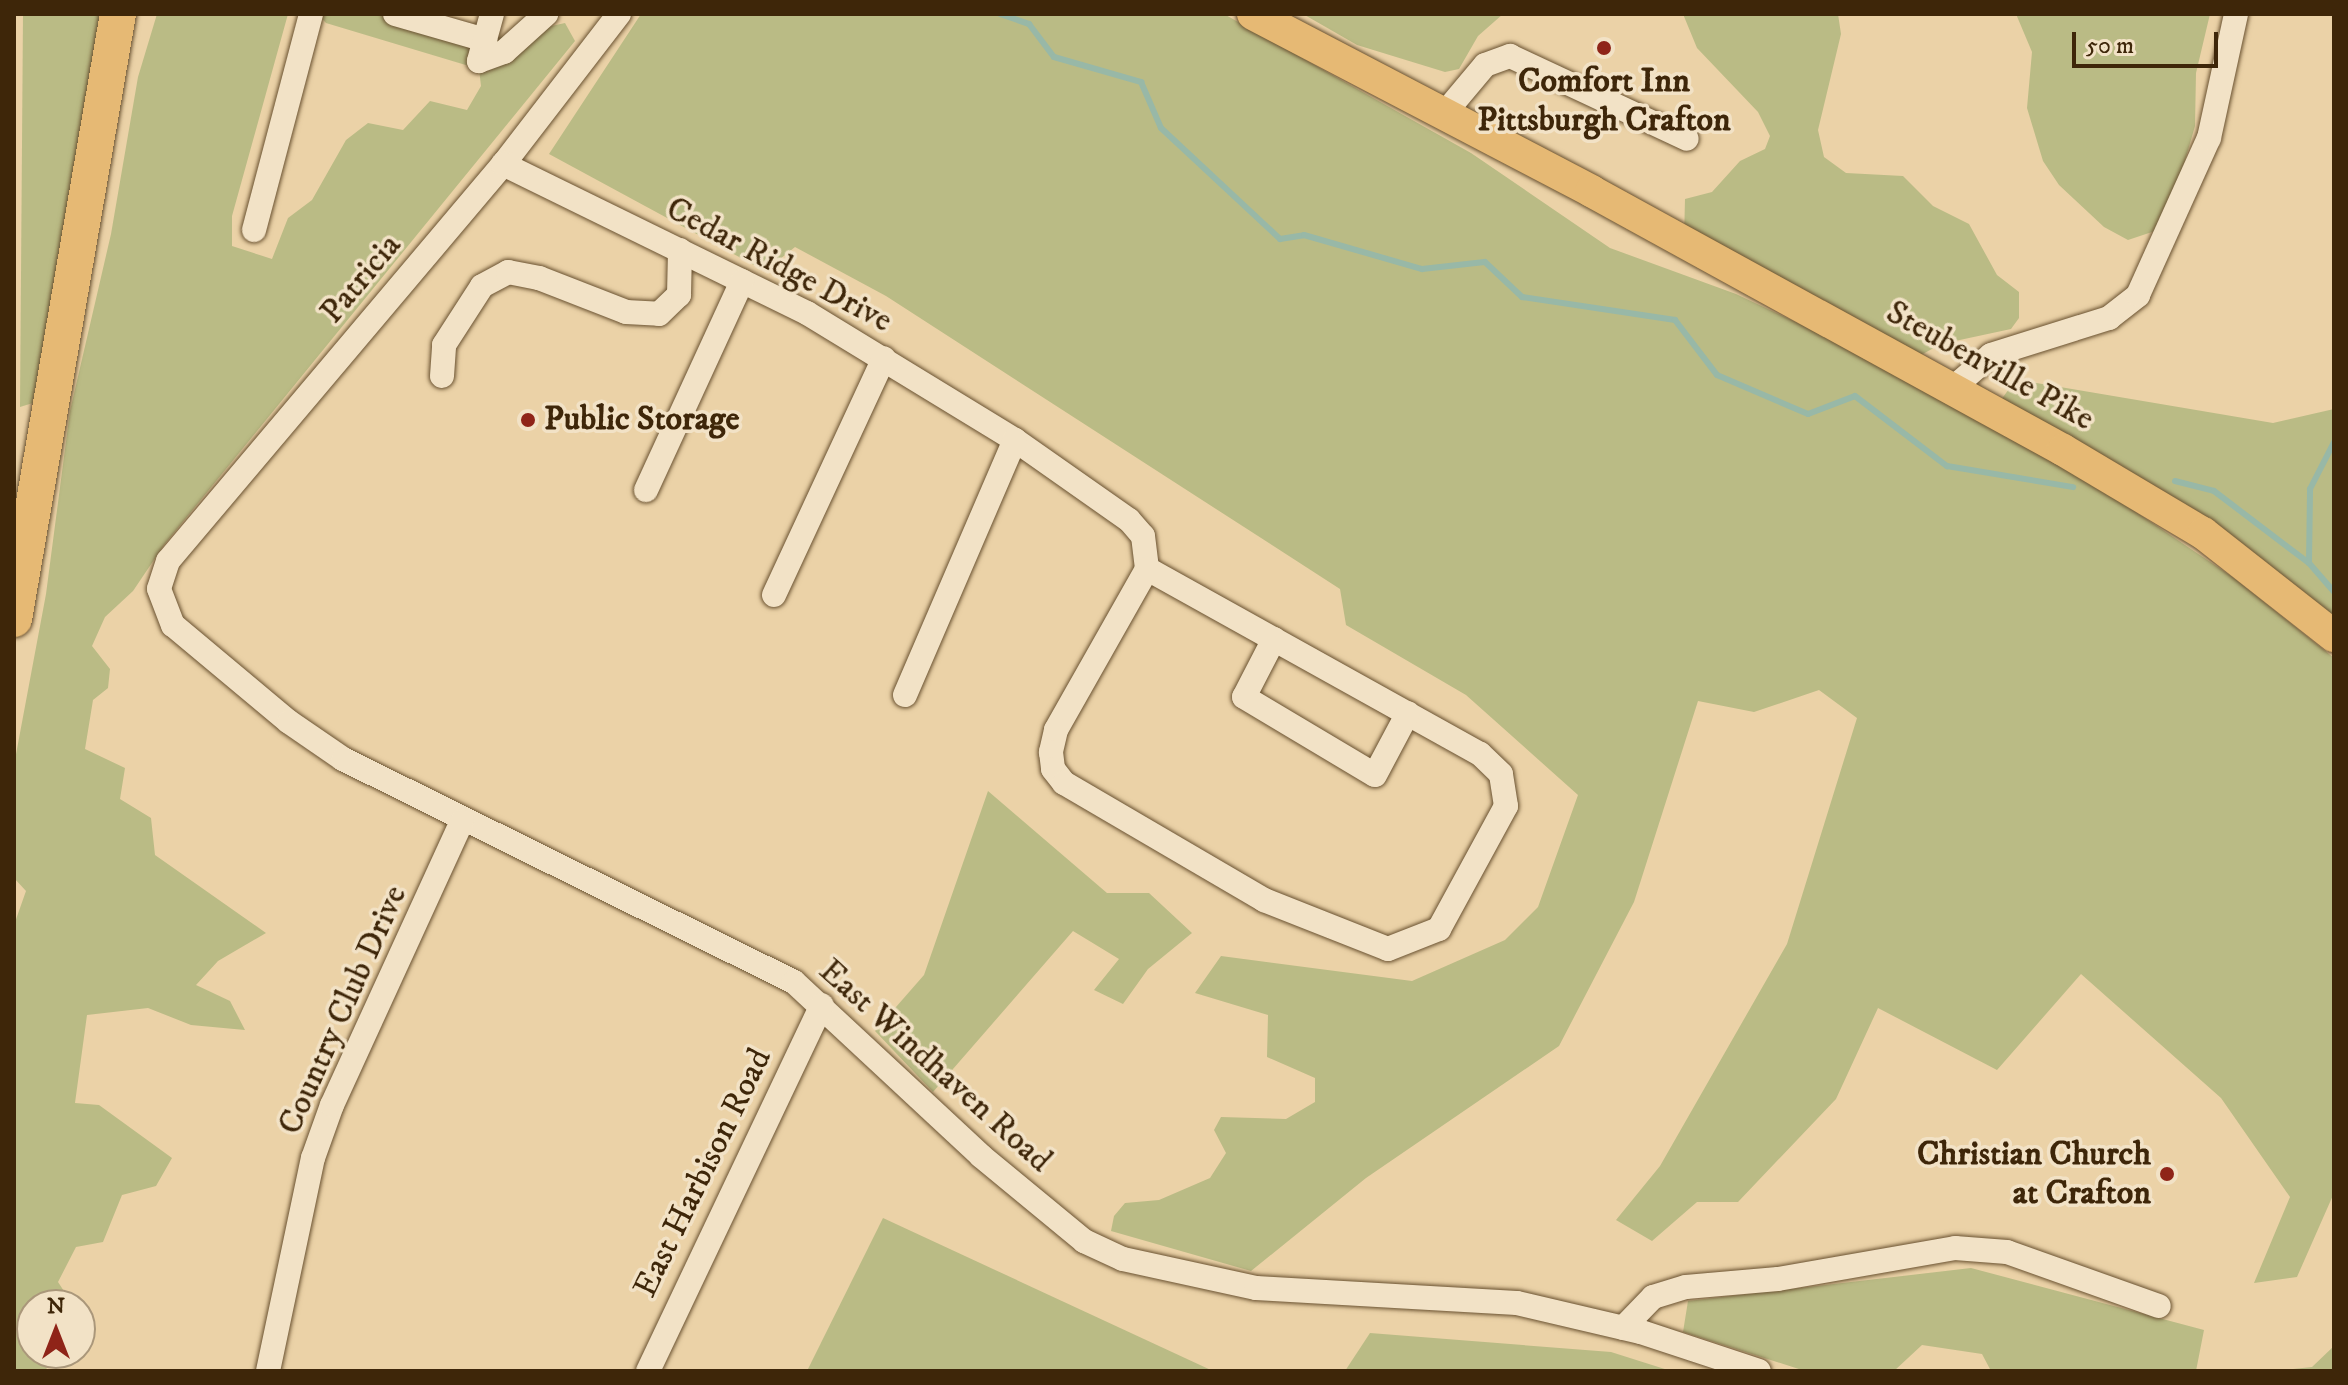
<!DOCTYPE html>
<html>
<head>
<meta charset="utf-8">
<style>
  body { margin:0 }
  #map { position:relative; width:2348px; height:1385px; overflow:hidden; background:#ebd2a7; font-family:"IM FELL DW Pica",serif }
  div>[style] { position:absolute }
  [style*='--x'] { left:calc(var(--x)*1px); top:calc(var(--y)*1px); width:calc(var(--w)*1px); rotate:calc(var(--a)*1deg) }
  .green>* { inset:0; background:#babb85 }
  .stream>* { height:6px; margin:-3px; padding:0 3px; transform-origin:3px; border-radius:3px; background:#98b8a7 }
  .roads { filter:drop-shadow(0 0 2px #695130) drop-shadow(0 0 2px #695130) }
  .minor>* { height:24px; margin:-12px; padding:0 12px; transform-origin:12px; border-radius:12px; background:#f2e2c6 }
  .major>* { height:32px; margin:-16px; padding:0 16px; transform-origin:16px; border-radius:16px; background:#e6b974 }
  .highway>* { height:36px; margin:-18px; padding:0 18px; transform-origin:18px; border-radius:18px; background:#e6b974 }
  .dots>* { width:22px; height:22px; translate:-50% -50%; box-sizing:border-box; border:4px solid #f2e2c6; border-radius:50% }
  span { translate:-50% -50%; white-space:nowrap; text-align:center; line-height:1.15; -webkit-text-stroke:7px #f2e2c6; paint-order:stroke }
  .poi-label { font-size:34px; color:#3e2609; font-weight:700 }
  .left { translate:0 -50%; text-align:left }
  .right { translate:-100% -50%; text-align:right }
  .street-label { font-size:34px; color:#3e2609 }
  .frame { position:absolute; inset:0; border:16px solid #3e2609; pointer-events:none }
  .north { position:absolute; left:16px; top:1289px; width:80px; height:80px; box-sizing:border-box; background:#f2e2c6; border:2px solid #aa977a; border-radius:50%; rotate:0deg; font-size:22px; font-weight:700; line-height:32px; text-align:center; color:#3e2609 }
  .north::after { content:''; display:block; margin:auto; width:28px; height:36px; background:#8f2418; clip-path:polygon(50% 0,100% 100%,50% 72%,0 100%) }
  .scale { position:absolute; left:2072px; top:32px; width:146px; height:36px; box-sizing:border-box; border:4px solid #3e2609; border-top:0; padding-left:10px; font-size:24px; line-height:28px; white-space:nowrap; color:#3e2609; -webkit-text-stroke:6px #f2e2c6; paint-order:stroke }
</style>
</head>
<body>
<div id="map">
  <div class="green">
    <div style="clip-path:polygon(23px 14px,101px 14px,36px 402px,20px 407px)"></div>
    <div style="clip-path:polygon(157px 14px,288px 14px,232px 216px,232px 246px,272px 259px,288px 218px,312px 200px,346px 140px,368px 123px,403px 130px,430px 101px,467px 110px,481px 86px,479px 69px,326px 23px,318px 14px,371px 14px,493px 39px,565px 23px,575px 41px,164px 545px,133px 591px,105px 617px,92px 646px,110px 669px,108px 688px,93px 700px,85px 749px,125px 768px,120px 799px,151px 818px,155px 855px,266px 933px,218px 961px,196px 985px,230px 1001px,245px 1030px,191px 1025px,148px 1008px,87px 1015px,75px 1103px,99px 1105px,172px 1158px,156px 1186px,122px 1195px,103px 1242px,76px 1247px,58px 1282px,73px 1305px,32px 1305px,32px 1353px,50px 1353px,46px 1371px,14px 1371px,14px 925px,26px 891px,14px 878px,14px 765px,46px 594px,70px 411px,111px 234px,138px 77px)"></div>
    <div style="clip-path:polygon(641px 14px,1224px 14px,1471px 153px,1610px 248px,1736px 294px,1864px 354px,2078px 473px,2234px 578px,2334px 658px,2334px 1193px,2297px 1277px,2254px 1283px,2290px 1197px,2221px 1098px,2081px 974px,1997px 1070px,1878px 1008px,1836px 1099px,1738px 1202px,1697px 1202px,1652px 1241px,1616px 1220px,1660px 1166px,1787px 944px,1857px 718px,1819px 690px,1754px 712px,1698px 701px,1634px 902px,1559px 1046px,1366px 1178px,1251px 1271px,1111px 1231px,1114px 1216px,1125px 1203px,1159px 1200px,1210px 1178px,1226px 1153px,1214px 1130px,1221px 1117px,1286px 1119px,1315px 1102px,1315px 1078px,1267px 1057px,1268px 1015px,1195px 993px,1221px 956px,1412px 981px,1505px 940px,1538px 907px,1578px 795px,1466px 695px,1346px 625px,1340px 589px,886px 296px,795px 247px,765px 271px,549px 154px)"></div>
    <div style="clip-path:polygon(1303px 14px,1503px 14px,1478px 36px,1459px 69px,1445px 72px,1357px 45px)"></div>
    <div style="clip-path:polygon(1683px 14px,1838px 14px,1841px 34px,1818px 130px,1824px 157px,1846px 173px,1903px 176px,1933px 206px,1969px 224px,1997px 275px,2019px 292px,2019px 318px,2011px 329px,1941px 344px,1910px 361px,1684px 239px,1685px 199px,1712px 192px,1740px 161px,1765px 149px,1770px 136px,1758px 112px,1697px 48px)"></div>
    <div style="clip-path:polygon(2016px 14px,2210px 14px,2196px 73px,2195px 126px,2179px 181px,2155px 231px,2128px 240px,2104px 227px,2059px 185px,2043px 161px,2027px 108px,2032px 52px)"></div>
    <div style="clip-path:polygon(2025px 381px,2273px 423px,2334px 409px,2334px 633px,1996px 407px,2011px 386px)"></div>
    <div style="clip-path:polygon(988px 791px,1107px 893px,1149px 893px,1192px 933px,1148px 969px,1123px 1004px,1094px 990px,1119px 959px,1073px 931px,933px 1092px,875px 1031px,924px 975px)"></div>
    <div style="clip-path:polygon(883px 1218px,1213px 1371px,807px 1371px)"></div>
    <div style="clip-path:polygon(1971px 1268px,2204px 1330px,2196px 1371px,1991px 1371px,1982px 1354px,1922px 1345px,1894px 1371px,1805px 1371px,1683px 1332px,1688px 1301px)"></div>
    <div style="clip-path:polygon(1370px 1333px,1611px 1352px,1671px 1371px,1345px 1371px)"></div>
    <div style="clip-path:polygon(2334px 1346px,2334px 1371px,2273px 1371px,2312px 1367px)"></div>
  </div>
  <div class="stream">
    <div style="--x:1000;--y:14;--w:31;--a:19"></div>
    <div style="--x:1029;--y:24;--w:41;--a:52.9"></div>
    <div style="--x:1054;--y:57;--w:91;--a:16"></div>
    <div style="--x:1141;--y:82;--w:50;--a:66.5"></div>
    <div style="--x:1161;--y:128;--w:163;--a:43"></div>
    <div style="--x:1280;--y:239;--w:24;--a:-9"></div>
    <div style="--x:1304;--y:235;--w:123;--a:16.1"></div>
    <div style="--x:1422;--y:269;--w:63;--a:-6.3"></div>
    <div style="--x:1485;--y:262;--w:51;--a:43.4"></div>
    <div style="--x:1522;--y:297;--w:155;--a:8.5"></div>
    <div style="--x:1675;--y:320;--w:69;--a:52.6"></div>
    <div style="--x:1717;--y:375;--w:99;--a:23.2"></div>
    <div style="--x:1808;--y:414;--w:50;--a:-21"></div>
    <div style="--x:1855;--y:396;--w:116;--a:37.3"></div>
    <div style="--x:1947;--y:466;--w:128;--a:9.5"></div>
    <div style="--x:2175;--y:481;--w:40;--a:14.4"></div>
    <div style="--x:2214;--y:491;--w:119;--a:37.2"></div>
    <div style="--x:2309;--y:563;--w:38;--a:49"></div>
    <div style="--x:2309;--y:563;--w:74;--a:-89.2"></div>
    <div style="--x:2310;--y:489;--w:53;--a:-62.9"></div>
  </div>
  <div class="roads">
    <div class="minor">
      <div style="--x:395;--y:14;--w:94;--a:16.1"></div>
      <div style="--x:492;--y:14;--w:49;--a:105.5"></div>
      <div style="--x:479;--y:61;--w:27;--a:-20"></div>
      <div style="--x:504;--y:52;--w:57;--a:-42.1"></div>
      <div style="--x:619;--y:14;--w:187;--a:127.6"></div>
      <div style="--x:505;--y:162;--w:522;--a:130.18"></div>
      <div style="--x:168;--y:561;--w:29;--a:108"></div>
      <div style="--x:159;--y:589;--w:39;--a:69"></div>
      <div style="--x:173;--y:625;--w:151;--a:39.9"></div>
      <div style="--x:289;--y:722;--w:65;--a:34.4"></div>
      <div style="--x:343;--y:759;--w:503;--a:26.31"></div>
      <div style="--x:794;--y:982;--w:255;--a:42.9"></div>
      <div style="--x:981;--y:1156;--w:134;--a:39.5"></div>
      <div style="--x:1084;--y:1241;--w:43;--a:24.8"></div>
      <div style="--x:1123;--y:1259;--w:136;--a:12.3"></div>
      <div style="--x:1256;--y:1288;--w:261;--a:3.3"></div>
      <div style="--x:1517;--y:1303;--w:127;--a:13.2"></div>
      <div style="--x:1641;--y:1332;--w:124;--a:18.3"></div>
      <div style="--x:1454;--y:102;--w:48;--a:-50"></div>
      <div style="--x:1485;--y:65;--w:27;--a:-20"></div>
      <div style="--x:1510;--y:56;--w:195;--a:25.1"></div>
      <div style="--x:503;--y:164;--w:339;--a:26.1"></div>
      <div style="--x:807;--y:313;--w:244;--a:31.4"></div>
      <div style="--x:1015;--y:440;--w:139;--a:35.1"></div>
      <div style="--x:1129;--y:520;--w:21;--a:49"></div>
      <div style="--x:1143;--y:536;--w:33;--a:83"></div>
      <div style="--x:1147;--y:569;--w:185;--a:119.5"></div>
      <div style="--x:1056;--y:730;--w:23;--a:103"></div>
      <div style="--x:1051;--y:752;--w:17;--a:83"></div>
      <div style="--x:1053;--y:769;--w:18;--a:52"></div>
      <div style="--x:1064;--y:783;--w:232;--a:30.3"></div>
      <div style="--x:1264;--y:900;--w:133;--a:21.6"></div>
      <div style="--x:1388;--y:949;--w:55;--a:-21.4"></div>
      <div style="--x:1439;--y:929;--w:140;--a:-61.4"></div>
      <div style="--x:1506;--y:806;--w:32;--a:-99"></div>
      <div style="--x:1501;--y:774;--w:29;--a:-136"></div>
      <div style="--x:1480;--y:754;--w:381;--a:-150.9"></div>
      <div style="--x:254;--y:230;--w:223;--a:-75.2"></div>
      <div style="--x:442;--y:376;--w:31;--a:-86"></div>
      <div style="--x:444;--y:345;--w:70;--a:-57.2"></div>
      <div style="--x:482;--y:286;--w:30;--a:-28"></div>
      <div style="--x:508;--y:272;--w:32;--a:11"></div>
      <div style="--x:539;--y:278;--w:93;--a:21.3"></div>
      <div style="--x:626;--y:312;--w:33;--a:3"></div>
      <div style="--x:659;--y:314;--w:28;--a:-44"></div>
      <div style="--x:679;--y:295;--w:45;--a:-88.7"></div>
      <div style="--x:1953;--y:388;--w:50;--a:-41"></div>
      <div style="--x:1991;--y:355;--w:124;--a:-17.4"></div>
      <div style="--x:2109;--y:318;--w:37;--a:-38"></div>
      <div style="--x:2138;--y:295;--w:172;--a:-65.7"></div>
      <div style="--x:2209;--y:138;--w:127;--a:-77.7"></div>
      <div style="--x:646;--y:490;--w:230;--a:-65.3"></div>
      <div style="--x:774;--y:595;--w:261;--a:-65.1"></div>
      <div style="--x:1274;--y:639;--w:65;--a:117.3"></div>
      <div style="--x:1244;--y:697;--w:152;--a:30.8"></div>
      <div style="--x:1375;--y:775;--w:70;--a:-62"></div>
      <div style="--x:905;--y:695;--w:278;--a:-66.7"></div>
      <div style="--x:1623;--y:1328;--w:43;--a:-45.9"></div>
      <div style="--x:1653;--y:1297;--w:34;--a:-17"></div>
      <div style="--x:1686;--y:1287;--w:92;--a:-5"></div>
      <div style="--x:1778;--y:1279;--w:180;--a:-9.9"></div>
      <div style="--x:1955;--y:1248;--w:52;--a:4.4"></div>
      <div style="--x:2007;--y:1252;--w:161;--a:19.6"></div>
      <div style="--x:268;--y:1371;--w:218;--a:-78.1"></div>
      <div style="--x:313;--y:1158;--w:56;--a:-70.3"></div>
      <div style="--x:332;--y:1105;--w:312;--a:-65.4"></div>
      <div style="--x:648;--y:1371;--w:405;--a:-64.6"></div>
    </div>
    <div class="major">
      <div style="--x:1253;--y:14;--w:382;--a:27.6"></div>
      <div style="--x:1591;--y:191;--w:538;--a:28.75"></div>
      <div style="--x:2063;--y:450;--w:163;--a:30.7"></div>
      <div style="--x:2203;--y:533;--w:167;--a:38.2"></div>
    </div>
    <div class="highway">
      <div style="--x:14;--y:619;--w:614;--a:-80.25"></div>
    </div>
  </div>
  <div class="dots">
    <div style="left:1604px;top:48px;background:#8f2418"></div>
    <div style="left:528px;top:420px;background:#8f2418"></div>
    <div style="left:2167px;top:1174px;background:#8f2418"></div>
  </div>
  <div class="poi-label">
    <span style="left:1604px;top:101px">Comfort Inn<br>Pittsburgh Crafton</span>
    <span class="left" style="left:544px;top:420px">Public Storage</span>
    <span class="right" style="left:2151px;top:1174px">Christian Church<br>at Crafton</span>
  </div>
  <div class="street-label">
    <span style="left:779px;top:265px;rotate:28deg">Cedar Ridge Drive</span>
    <span style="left:361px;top:279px;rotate:-50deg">Patricia</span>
    <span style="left:1990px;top:366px;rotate:29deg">Steubenville Pike</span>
    <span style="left:343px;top:1010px;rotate:-66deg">Country Club Drive</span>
    <span style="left:935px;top:1066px;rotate:42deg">East Windhaven Road</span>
    <span style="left:703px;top:1173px;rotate:-64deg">East Harbison Road</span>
  </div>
  <div class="frame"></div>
  <div class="north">N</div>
  <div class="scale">50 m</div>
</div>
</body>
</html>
